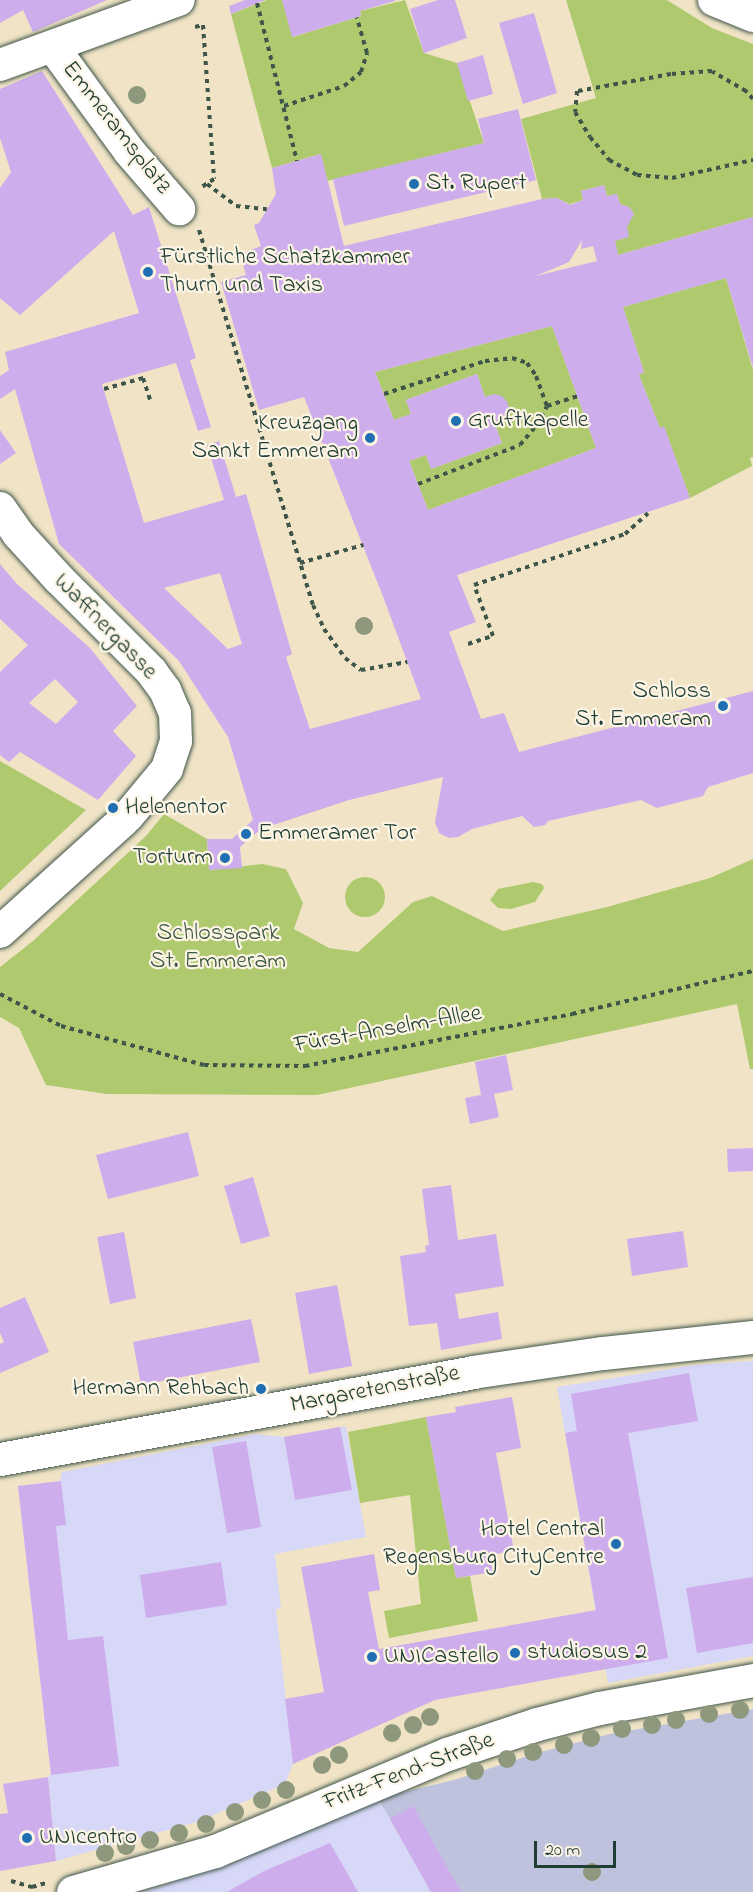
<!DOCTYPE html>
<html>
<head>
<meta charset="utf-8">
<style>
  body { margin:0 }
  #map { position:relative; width:753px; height:1892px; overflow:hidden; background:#f1e4c6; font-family:"Indie Flower",sans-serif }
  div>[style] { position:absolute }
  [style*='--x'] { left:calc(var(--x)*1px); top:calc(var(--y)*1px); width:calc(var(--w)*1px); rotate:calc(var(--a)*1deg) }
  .built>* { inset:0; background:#d7d7f8 }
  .industrial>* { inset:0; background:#bfc2dd }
  .green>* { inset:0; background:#afc96f }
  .round { border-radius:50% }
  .building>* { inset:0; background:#cdadec }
  .path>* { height:4px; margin-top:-2px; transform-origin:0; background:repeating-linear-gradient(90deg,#3e564a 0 4.5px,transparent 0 9px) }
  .roads { filter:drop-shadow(0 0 2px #3e564a) drop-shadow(0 0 2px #3e564a) }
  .street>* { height:32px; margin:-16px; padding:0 16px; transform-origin:16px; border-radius:16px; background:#fff }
  .secondary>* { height:33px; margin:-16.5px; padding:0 16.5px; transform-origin:16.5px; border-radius:16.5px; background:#fff }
  .trees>* { width:18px; height:18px; margin:-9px; border-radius:50%; background:#8d987c }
  .dots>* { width:16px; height:16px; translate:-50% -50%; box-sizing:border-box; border:3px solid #fcf5e5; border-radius:50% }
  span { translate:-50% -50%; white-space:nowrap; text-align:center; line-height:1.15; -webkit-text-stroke:4.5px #fcf5e5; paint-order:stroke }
  .street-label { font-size:24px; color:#1f3d34 }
  .poi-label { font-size:24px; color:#1f3d34 }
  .left { translate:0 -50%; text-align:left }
  .right { translate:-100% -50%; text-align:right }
  .park-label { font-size:24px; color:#3c5940 }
  .scale { position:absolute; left:534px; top:1841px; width:82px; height:27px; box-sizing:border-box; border:3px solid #1f3d34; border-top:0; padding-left:8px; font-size:18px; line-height:21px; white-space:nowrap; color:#1f3d34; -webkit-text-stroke:4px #fcf5e5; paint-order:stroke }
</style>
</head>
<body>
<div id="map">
  <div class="built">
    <div style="clip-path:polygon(753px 1361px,753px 1656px,608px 1683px,557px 1387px,694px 1365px)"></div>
    <div style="clip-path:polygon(346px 1426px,366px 1537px,275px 1554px,281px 1608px,276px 1610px,293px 1764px,285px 1784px,200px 1821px,56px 1861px,48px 1777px,51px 1774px,18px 1486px,60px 1481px,62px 1472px,256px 1434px,284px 1437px)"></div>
    <div style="clip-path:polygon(378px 1798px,431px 1892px,140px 1892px,162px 1886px)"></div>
  </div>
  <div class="industrial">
    <div style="clip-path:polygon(753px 1709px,753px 1892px,431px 1892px,378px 1798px,454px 1780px,537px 1753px,610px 1734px)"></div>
  </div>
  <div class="green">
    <div style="clip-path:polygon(267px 0,282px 0,293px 37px,361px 16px,360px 11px,405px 0,424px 53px,457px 63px,484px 143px,327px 181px,320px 154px,272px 168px,231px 14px)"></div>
    <div style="clip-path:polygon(566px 0,667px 0,712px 28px,753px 44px,753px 217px,618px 255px,615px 241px,634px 214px,629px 207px,620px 204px,617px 194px,607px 196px,604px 185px,581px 191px,583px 200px,570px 204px,578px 219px,569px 204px,557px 198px,542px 199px,521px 119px,596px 98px)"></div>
    <div style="clip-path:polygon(726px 278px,753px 370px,753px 457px,750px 458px,752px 466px,690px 498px,664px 427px,660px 428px,639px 375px,644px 372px,623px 307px)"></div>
    <div style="clip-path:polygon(552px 326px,596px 448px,428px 510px,409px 461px,426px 455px,431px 469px,502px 443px,494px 422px,505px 419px,485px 397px,477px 374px,406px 400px,411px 414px,394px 420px,375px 372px)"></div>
    <div style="clip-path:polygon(0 761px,86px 810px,0 891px)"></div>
    <div style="clip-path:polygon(164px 814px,207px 839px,209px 870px,262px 864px,286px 869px,303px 903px,294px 929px,329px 948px,358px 952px,413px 902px,432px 896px,503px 931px,607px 907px,710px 878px,753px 859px,753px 1069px,750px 1069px,737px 1004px,317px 1095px,107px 1094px,46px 1085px,19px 1028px,0 1017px,0 967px,33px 941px,146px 836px)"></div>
    <div class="round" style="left:345px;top:877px;width:40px;height:40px"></div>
    <div style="clip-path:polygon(533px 882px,542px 884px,544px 888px,535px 902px,511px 909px,498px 908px,490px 900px,498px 889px)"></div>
    <div style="clip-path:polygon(426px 1417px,456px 1578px,470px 1576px,478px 1621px,389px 1638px,384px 1611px,421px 1604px,410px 1495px,360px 1503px,348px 1432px)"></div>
  </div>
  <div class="building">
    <div style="clip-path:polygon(0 0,107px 0,33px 32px,23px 10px,0 23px)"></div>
    <div style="clip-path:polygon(245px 0,265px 0,231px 14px,229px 6px)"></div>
    <div style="clip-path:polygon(282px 0,395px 0,395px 1px,360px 11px,361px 16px,292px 37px)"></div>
    <div style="clip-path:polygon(438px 0,455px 0,467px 38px,424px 53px,410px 9px)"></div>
    <div style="clip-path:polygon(534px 13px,557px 93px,523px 104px,499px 23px)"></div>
    <div style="clip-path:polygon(483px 55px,493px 94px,468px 101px,457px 63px)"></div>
    <div style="clip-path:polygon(evenodd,42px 71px,133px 215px,149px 207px,196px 358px,190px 360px,211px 427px,198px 431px,176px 363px,102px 384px,144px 523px,224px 500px,207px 445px,219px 441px,236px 497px,246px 494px,292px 654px,286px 657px,310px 729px,421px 699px,384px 599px,304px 397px,259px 410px,221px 282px,246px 275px,240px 254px,261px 246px,254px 225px,259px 223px,276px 194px,272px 168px,321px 154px,344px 246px,542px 199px,557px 198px,570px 205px,583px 200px,581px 191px,604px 185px,607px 196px,617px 194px,620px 204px,629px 207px,634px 214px,627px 227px,629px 237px,615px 241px,618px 255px,753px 217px,753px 368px,726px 278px,623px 307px,644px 372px,639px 375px,660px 428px,664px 426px,690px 498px,457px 575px,476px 622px,449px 632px,481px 719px,504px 713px,519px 752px,753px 691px,753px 773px,708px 787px,703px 796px,657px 808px,641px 800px,548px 821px,545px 825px,534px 827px,522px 816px,472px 829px,458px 837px,449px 838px,439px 833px,435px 822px,443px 777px,349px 800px,261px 829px,240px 847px,242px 868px,209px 870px,207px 839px,232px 839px,253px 820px,228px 737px,179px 661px,59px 544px,15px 389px,0 399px,0 376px,9px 370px,5px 352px,139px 313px,114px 231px,20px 315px,0 298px,0 188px,11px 172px,0 138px,0 89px,42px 71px,582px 240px,581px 249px,593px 246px,597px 261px,536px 276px,569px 262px,582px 240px,42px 71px,552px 326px,596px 448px,428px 510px,409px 461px,426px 455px,431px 469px,502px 443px,494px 422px,505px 419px,509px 411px,508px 403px,502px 396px,494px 394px,485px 397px,477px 374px,406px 400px,411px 414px,394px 420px,375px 372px,552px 326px,42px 71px,220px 573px,242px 644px,228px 649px,164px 588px,220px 573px)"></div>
    <div style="clip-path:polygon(518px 109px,536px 180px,344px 226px,333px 179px,484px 143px,478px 119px)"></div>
    <div style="clip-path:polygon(0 430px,16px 453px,0 464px)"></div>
    <div style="clip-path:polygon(evenodd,0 564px,17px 584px,89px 647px,137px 706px,113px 731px,136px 756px,98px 800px,20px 752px,9px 762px,0 755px,0 672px,28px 645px,0 619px,0 564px,55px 679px,78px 702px,56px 724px,29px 703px,55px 679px)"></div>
    <div style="clip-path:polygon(506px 1055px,513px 1090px,494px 1094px,499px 1117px,470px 1124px,465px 1098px,481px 1095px,475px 1062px)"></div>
    <div style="clip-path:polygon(188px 1132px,199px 1176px,108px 1199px,96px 1155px)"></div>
    <div style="clip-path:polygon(753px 1148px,753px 1171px,728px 1172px,727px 1149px)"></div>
    <div style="clip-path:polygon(253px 1177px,270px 1236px,241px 1244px,224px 1186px)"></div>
    <div style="clip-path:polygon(451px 1185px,458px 1240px,496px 1234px,504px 1286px,455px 1294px,459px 1319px,498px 1312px,502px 1339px,441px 1350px,437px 1323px,409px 1326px,400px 1256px,426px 1252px,425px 1246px,429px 1245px,422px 1189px)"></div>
    <div style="clip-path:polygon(683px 1231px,688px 1267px,632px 1276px,627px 1239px)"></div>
    <div style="clip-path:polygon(124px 1232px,136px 1298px,110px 1304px,97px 1237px)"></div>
    <div style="clip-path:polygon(337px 1285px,352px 1366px,309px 1374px,295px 1293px)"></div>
    <div style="clip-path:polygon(25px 1297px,49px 1352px,0 1373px,0 1344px,4px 1342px,0 1333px,0 1308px)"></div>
    <div style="clip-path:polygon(251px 1319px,260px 1362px,141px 1385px,133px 1342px)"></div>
    <div style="clip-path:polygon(689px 1373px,698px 1421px,628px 1433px,668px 1658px,435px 1700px,293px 1764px,285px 1699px,324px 1692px,301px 1567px,374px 1554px,380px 1590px,368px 1592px,379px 1649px,596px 1610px,565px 1433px,577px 1431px,571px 1394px)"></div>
    <div style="clip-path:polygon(512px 1397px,521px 1448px,496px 1453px,514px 1551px,490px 1555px,493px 1572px,456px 1578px,426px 1417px,456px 1412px,455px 1407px)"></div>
    <div style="clip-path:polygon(340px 1427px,352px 1490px,295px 1500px,284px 1437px)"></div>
    <div style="clip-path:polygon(246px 1441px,261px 1527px,227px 1533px,212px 1447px)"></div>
    <div style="clip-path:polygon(61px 1481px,66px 1525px,56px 1526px,68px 1640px,103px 1636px,119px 1766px,51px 1775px,18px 1486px)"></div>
    <div style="clip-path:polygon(221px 1562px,227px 1605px,146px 1618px,140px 1575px)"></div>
    <div style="clip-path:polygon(753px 1577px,753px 1643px,697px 1653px,686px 1588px)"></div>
    <div style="clip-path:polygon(48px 1777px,56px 1861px,0 1871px,0 1814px,8px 1813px,3px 1784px)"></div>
    <div style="clip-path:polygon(413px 1806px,461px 1892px,431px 1892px,390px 1819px)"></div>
    <div style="clip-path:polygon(330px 1843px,358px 1892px,227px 1892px,264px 1871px)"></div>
  </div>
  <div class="path">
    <div style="--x:257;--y:3;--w:163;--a:75.8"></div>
    <div style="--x:195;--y:27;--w:8;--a:-14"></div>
    <div style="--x:203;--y:25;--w:154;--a:85.9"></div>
    <div style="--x:214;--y:179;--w:17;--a:147"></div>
    <div style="--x:753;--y:99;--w:11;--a:-131"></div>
    <div style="--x:746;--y:91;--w:39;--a:-150"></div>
    <div style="--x:712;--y:71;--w:41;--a:175.8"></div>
    <div style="--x:671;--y:74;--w:96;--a:169.7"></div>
    <div style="--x:577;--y:91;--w:21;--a:95"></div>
    <div style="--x:575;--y:112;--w:29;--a:59"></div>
    <div style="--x:590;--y:137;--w:30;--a:50"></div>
    <div style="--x:609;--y:160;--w:32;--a:28"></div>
    <div style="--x:637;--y:175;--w:35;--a:5"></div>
    <div style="--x:672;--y:178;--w:83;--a:-12.5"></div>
    <div style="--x:284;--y:106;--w:63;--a:-18.4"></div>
    <div style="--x:344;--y:86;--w:22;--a:-39"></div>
    <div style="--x:361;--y:72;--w:20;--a:-72"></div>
    <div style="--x:367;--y:53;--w:37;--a:-106"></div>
    <div style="--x:207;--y:184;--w:36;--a:37"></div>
    <div style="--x:236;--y:206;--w:31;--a:6"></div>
    <div style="--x:199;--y:230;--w:392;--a:73.1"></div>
    <div style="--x:313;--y:605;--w:26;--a:65"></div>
    <div style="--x:324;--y:629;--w:36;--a:54"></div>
    <div style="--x:345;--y:658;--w:20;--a:37"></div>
    <div style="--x:361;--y:670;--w:47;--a:-9.9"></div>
    <div style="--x:104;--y:389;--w:41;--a:-15.8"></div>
    <div style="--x:143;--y:378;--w:23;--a:72"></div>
    <div style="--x:384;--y:394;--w:106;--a:-18.1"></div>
    <div style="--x:485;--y:361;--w:27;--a:-6"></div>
    <div style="--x:512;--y:358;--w:16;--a:18"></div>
    <div style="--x:527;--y:363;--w:16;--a:55"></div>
    <div style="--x:536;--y:376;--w:32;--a:70"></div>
    <div style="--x:418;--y:484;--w:109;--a:-20.9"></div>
    <div style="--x:520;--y:445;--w:26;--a:-50"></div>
    <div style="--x:537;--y:425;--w:21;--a:-62"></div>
    <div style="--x:547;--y:406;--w:33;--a:-18"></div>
    <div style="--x:300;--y:563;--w:66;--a:-15.9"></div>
    <div style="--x:468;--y:644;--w:26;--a:-18"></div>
    <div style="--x:493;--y:636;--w:54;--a:-110.4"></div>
    <div style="--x:474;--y:585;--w:159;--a:-18.7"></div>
    <div style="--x:625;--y:534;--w:31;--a:-42"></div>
    <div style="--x:0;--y:994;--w:69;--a:27.7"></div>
    <div style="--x:61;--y:1026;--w:148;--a:15.3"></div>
    <div style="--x:204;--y:1065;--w:101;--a:0.6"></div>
    <div style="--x:305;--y:1066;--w:272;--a:-11"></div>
    <div style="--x:572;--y:1014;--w:186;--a:-13.4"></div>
    <div style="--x:11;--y:1881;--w:22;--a:16"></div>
    <div style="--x:32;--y:1887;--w:15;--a:-16"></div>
  </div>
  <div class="roads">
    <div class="street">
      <div style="--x:714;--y:0;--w:42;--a:22.3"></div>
      <div style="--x:53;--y:47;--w:129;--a:53.8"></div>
      <div style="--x:129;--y:151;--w:77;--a:49.2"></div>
      <div style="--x:0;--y:65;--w:190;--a:-20"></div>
      <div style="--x:0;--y:508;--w:32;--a:55"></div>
      <div style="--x:18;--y:534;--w:61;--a:47.7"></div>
      <div style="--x:59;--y:579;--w:130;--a:45"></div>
      <div style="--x:151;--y:671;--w:24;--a:54"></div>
      <div style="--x:165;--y:690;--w:25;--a:67"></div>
      <div style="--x:175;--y:713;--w:28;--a:88"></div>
      <div style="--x:176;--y:741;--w:29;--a:108"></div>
      <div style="--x:167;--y:769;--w:61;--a:129.7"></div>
      <div style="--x:0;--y:932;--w:167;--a:-42.1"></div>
    </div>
    <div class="secondary">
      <div style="--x:0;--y:1459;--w:480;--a:-10.4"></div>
      <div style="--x:472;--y:1372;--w:132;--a:-8.3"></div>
      <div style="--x:603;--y:1353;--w:151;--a:-6.1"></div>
      <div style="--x:73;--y:1892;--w:148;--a:-16.1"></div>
      <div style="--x:215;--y:1851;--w:251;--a:-22.7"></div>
      <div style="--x:447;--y:1754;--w:95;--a:-18.4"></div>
      <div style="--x:537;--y:1724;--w:64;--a:-14.5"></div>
      <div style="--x:599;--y:1708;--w:157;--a:-10.3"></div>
    </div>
  </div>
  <div class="trees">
    <div style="left:137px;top:95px"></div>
    <div style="left:364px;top:626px"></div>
    <div style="left:740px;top:1710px"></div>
    <div style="left:709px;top:1714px"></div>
    <div style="left:430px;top:1717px"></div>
    <div style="left:676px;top:1720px"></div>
    <div style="left:413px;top:1725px"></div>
    <div style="left:652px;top:1725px"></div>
    <div style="left:622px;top:1729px"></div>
    <div style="left:392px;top:1733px"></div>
    <div style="left:591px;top:1738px"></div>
    <div style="left:564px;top:1745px"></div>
    <div style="left:533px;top:1752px"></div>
    <div style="left:339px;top:1755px"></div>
    <div style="left:507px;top:1759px"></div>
    <div style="left:322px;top:1765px"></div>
    <div style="left:475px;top:1771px"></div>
    <div style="left:286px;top:1790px"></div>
    <div style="left:262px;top:1800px"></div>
    <div style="left:235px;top:1812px"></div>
    <div style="left:206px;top:1824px"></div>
    <div style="left:179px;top:1833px"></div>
    <div style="left:150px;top:1840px"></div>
    <div style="left:126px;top:1846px"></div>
    <div style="left:105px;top:1853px"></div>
    <div style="left:592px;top:1872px"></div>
  </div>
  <div class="dots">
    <div style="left:414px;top:184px;background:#1f6fb2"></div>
    <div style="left:148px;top:272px;background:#1f6fb2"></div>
    <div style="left:456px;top:421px;background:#1f6fb2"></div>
    <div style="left:370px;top:438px;background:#1f6fb2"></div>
    <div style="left:723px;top:706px;background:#1f6fb2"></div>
    <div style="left:113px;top:808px;background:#1f6fb2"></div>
    <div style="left:246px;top:834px;background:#1f6fb2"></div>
    <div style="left:225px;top:858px;background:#1f6fb2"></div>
    <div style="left:261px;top:1389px;background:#1f6fb2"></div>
    <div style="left:616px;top:1544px;background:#1f6fb2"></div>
    <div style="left:515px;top:1653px;background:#1f6fb2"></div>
    <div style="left:372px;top:1657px;background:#1f6fb2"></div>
    <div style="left:27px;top:1838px;background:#1f6fb2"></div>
  </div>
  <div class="street-label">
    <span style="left:116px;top:128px;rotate:52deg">Emmeramsplatz</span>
    <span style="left:105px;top:627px;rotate:46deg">Waffnergasse</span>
    <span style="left:388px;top:1030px;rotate:-10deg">Fürst-Anselm-Allee</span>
    <span style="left:375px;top:1390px;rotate:-11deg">Margaretenstraße</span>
    <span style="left:409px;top:1772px;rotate:-21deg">Fritz-Fend-Straße</span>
  </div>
  <div class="poi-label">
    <span class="left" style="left:426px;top:184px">St. Rupert</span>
    <span class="left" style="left:160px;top:272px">Fürstliche Schatzkammer<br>Thurn und Taxis</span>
    <span class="left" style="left:468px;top:421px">Gruftkapelle</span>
    <span class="right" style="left:358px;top:438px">Kreuzgang<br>Sankt Emmeram</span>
    <span class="right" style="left:711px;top:706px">Schloss<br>St. Emmeram</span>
    <span class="left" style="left:125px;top:808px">Helenentor</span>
    <span class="left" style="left:258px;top:834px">Emmeramer Tor</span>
    <span class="right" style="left:213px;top:858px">Torturm</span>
    <span class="right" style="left:249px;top:1389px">Hermann Rehbach</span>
    <span class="right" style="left:604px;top:1544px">Hotel Central<br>Regensburg CityCentre</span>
    <span class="left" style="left:527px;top:1653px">studiosus 2</span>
    <span class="left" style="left:384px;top:1657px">UNICastello</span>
    <span class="left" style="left:39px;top:1838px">UNIcentro</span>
  </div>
  <div class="park-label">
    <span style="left:218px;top:948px">Schlosspark<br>St. Emmeram</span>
  </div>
  <div class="scale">20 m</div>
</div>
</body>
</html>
